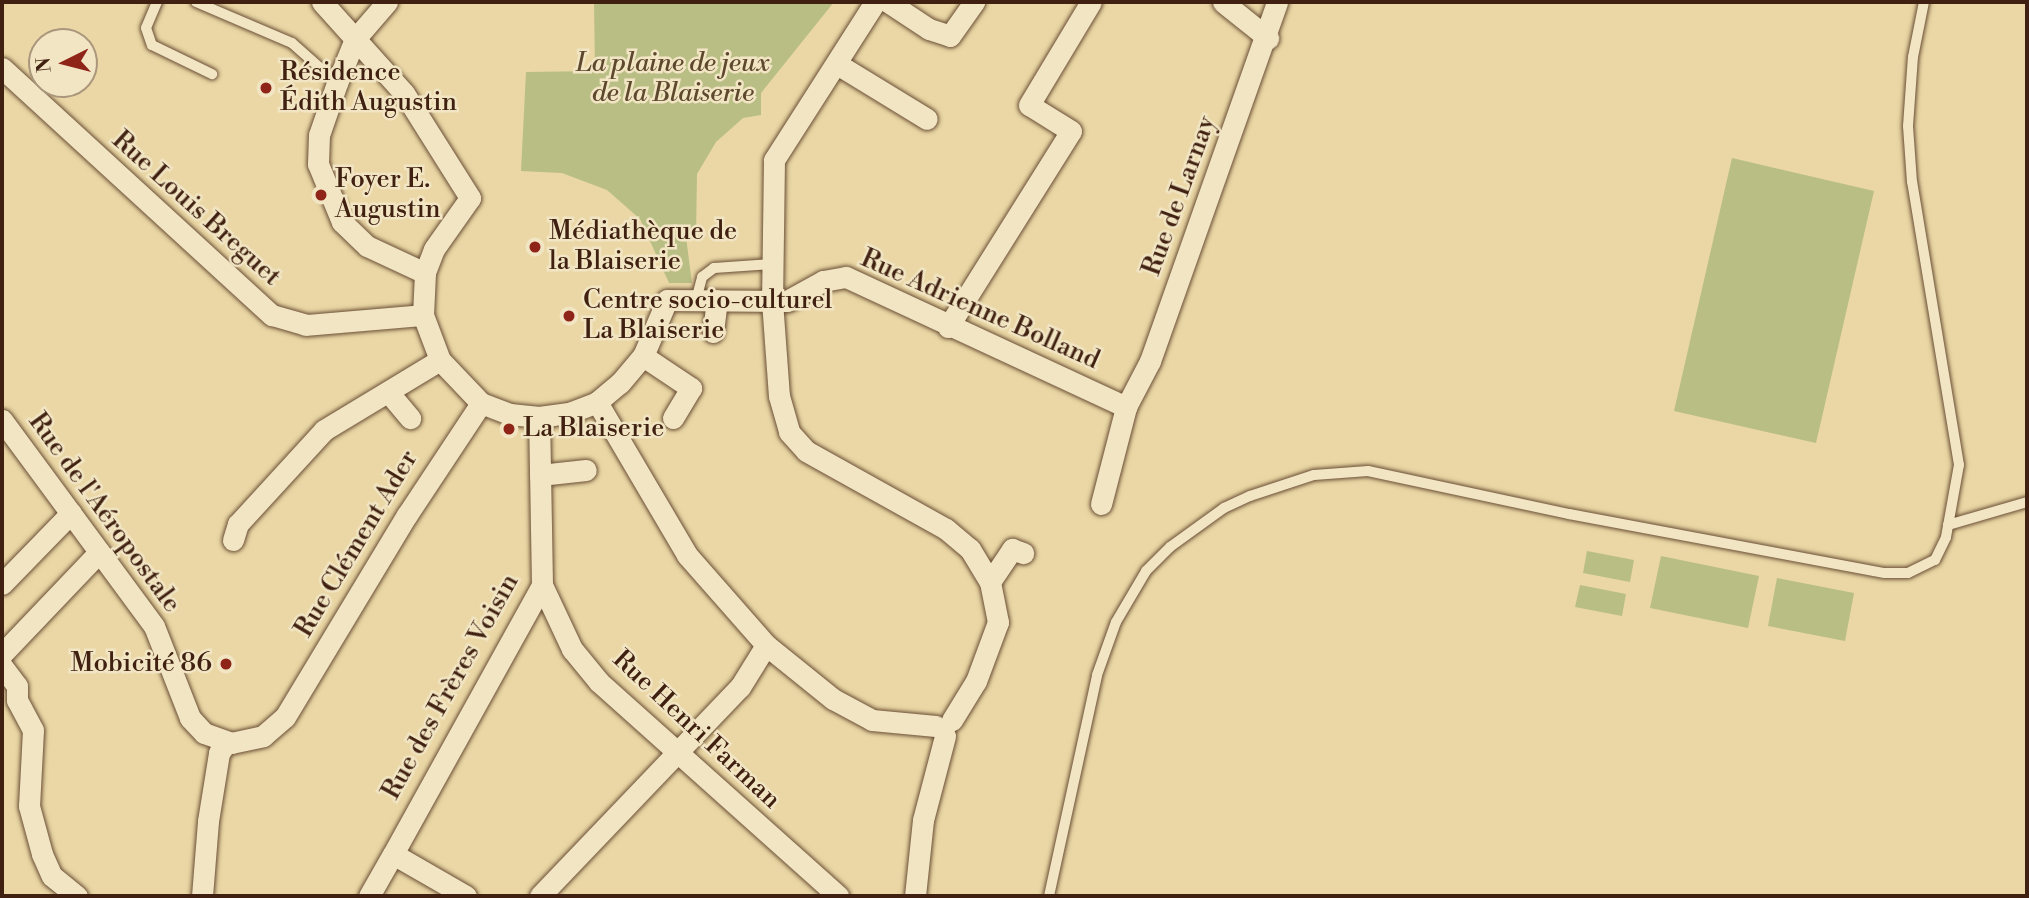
<!DOCTYPE html>
<html>
<head>
<meta charset="utf-8">
<style>
  body { margin:0 }
  #map { position:relative; width:2029px; height:898px; overflow:hidden; background:#ead7a5; font-family:"Libre Bodoni",serif }
  div>[style] { position:absolute }
  [style*='--x'] { left:calc(var(--x)*1px); top:calc(var(--y)*1px); width:calc(var(--w)*1px); rotate:calc(var(--a)*1deg) }
  .green>* { inset:0; background:#b9be85 }
  .roads { filter:drop-shadow(0 0 2px #6a4e35) drop-shadow(0 0 2px #6a4e35) }
  .service>* { height:10px; margin:-5px; padding:0 5px; transform-origin:5px; border-radius:5px; background:#f1e5c4 }
  .minor>* { height:21px; margin:-10.5px; padding:0 10.5px; transform-origin:10.5px; border-radius:10.5px; background:#f1e5c4 }
  .dots>* { width:19px; height:19px; translate:-50% -50%; box-sizing:border-box; border:4px solid #f1e5c4; border-radius:50% }
  span { translate:-50% -50%; white-space:nowrap; text-align:center; line-height:1.15; -webkit-text-stroke:5px #f1e5c4; paint-order:stroke }
  .park-label { font-size:26px; color:#5e482d; font-style:italic }
  .poi-label { font-size:26px; color:#402010 }
  .left { translate:0 -50%; text-align:left }
  .right { translate:-100% -50%; text-align:right }
  .street-label { font-size:26px; color:#402010 }
  .frame { position:absolute; inset:0; border:4px solid #402010; pointer-events:none }
  .north { position:absolute; left:28px; top:28px; width:70px; height:70px; box-sizing:border-box; background:#f1e5c4; border:2px solid #aa967c; border-radius:50%; rotate:264deg; font-size:19px; font-weight:700; line-height:28px; text-align:center; color:#402010 }
  .north::after { content:''; display:block; margin:auto; width:24px; height:32px; background:#8f2418; clip-path:polygon(50% 0,100% 100%,50% 72%,0 100%) }
</style>
</head>
<body>
<div id="map">
  <div class="green">
    <div style="clip-path:polygon(594px 2px,834px 2px,761px 93px,761px 115px,743px 118px,716px 142px,697px 174px,696px 237px,686px 237px,692px 283px,669px 283px,640px 219px,607px 190px,562px 173px,521px 171px,526px 72px,595px 71px)"></div>
    <div style="clip-path:polygon(1732px 158px,1874px 191px,1816px 443px,1674px 411px)"></div>
    <div style="clip-path:polygon(1587px 551px,1634px 560px,1630px 582px,1583px 573px)"></div>
    <div style="clip-path:polygon(1661px 556px,1759px 576px,1748px 628px,1650px 608px)"></div>
    <div style="clip-path:polygon(1777px 578px,1854px 593px,1845px 641px,1768px 626px)"></div>
    <div style="clip-path:polygon(1580px 585px,1626px 594px,1622px 616px,1575px 607px)"></div>
  </div>
  <div class="roads">
    <div class="service">
      <div style="--x:157;--y:2;--w:28;--a:113"></div>
      <div style="--x:146;--y:28;--w:18;--a:71"></div>
      <div style="--x:152;--y:45;--w:67;--a:25.8"></div>
      <div style="--x:196;--y:2;--w:104;--a:23.1"></div>
      <div style="--x:292;--y:43;--w:60;--a:41.6"></div>
      <div style="--x:696;--y:300;--w:24;--a:-75"></div>
      <div style="--x:702;--y:277;--w:15;--a:-37"></div>
      <div style="--x:714;--y:268;--w:58;--a:-3.9"></div>
      <div style="--x:1948;--y:525;--w:82;--a:-16.2"></div>
      <div style="--x:1049;--y:896;--w:226;--a:-77.7"></div>
      <div style="--x:1097;--y:675;--w:56;--a:-70.3"></div>
      <div style="--x:1116;--y:622;--w:59;--a:-59.5"></div>
      <div style="--x:1146;--y:571;--w:34;--a:-45"></div>
      <div style="--x:1170;--y:547;--w:67;--a:-35.8"></div>
      <div style="--x:1224;--y:508;--w:29;--a:-25"></div>
      <div style="--x:1250;--y:496;--w:67;--a:-18.2"></div>
      <div style="--x:1314;--y:475;--w:54;--a:-4.2"></div>
      <div style="--x:1368;--y:471;--w:206;--a:12.1"></div>
      <div style="--x:1569;--y:514;--w:321;--a:10.6"></div>
      <div style="--x:1885;--y:573;--w:23;--a:0"></div>
      <div style="--x:1908;--y:573;--w:30;--a:-26"></div>
      <div style="--x:1935;--y:560;--w:25;--a:-64"></div>
      <div style="--x:1946;--y:537;--w:73;--a:-79.8"></div>
      <div style="--x:1959;--y:465;--w:287;--a:-99.4"></div>
      <div style="--x:1912;--y:182;--w:56;--a:-94.1"></div>
      <div style="--x:1908;--y:126;--w:69;--a:-85.9"></div>
      <div style="--x:1913;--y:57;--w:56;--a:-78.7"></div>
    </div>
    <div class="minor">
      <div style="--x:322;--y:2;--w:122;--a:48"></div>
      <div style="--x:404;--y:93;--w:124;--a:57.8"></div>
      <div style="--x:470;--y:198;--w:62;--a:125.2"></div>
      <div style="--x:434;--y:249;--w:26;--a:111"></div>
      <div style="--x:425;--y:273;--w:42;--a:92.7"></div>
      <div style="--x:423;--y:315;--w:48;--a:69.3"></div>
      <div style="--x:440;--y:360;--w:59;--a:46.4"></div>
      <div style="--x:481;--y:403;--w:31;--a:21"></div>
      <div style="--x:510;--y:414;--w:29;--a:6"></div>
      <div style="--x:539;--y:417;--w:30;--a:-8"></div>
      <div style="--x:569;--y:413;--w:30;--a:-21"></div>
      <div style="--x:597;--y:402;--w:30;--a:-40"></div>
      <div style="--x:620;--y:383;--w:35;--a:-50"></div>
      <div style="--x:643;--y:356;--w:61;--a:-66.8"></div>
      <div style="--x:667;--y:300;--w:120;--a:0.5"></div>
      <div style="--x:787;--y:301;--w:41;--a:-29.1"></div>
      <div style="--x:823;--y:281;--w:23;--a:-10"></div>
      <div style="--x:846;--y:277;--w:309;--a:24.9"></div>
      <div style="--x:387;--y:2;--w:49;--a:130.9"></div>
      <div style="--x:355;--y:39;--w:48;--a:112.2"></div>
      <div style="--x:337;--y:83;--w:55;--a:109.1"></div>
      <div style="--x:319;--y:135;--w:29;--a:92"></div>
      <div style="--x:318;--y:164;--w:63;--a:67.5"></div>
      <div style="--x:342;--y:222;--w:35;--a:44"></div>
      <div style="--x:367;--y:246;--w:64;--a:25"></div>
      <div style="--x:875;--y:2;--w:188;--a:122.6"></div>
      <div style="--x:774;--y:160;--w:141;--a:90.8"></div>
      <div style="--x:772;--y:301;--w:95;--a:85.8"></div>
      <div style="--x:779;--y:396;--w:37;--a:74"></div>
      <div style="--x:789;--y:432;--w:25;--a:48"></div>
      <div style="--x:806;--y:451;--w:160;--a:29.1"></div>
      <div style="--x:946;--y:529;--w:31;--a:40"></div>
      <div style="--x:970;--y:549;--w:39;--a:59"></div>
      <div style="--x:990;--y:582;--w:41;--a:78.7"></div>
      <div style="--x:998;--y:622;--w:63;--a:110.4"></div>
      <div style="--x:976;--y:681;--w:46;--a:121.6"></div>
      <div style="--x:888;--y:2;--w:49;--a:33.4"></div>
      <div style="--x:929;--y:29;--w:22;--a:18"></div>
      <div style="--x:950;--y:36;--w:42;--a:-54.8"></div>
      <div style="--x:1223;--y:2;--w:58;--a:38.7"></div>
      <div style="--x:837;--y:64;--w:105;--a:31.4"></div>
      <div style="--x:2;--y:68;--w:366;--a:42.5"></div>
      <div style="--x:272;--y:315;--w:35;--a:16"></div>
      <div style="--x:306;--y:325;--w:117;--a:-4.9"></div>
      <div style="--x:948;--y:327;--w:231;--a:-57.9"></div>
      <div style="--x:1071;--y:131;--w:49;--a:-148.2"></div>
      <div style="--x:1029;--y:105;--w:120;--a:-59"></div>
      <div style="--x:713;--y:332;--w:32;--a:-83"></div>
      <div style="--x:643;--y:356;--w:58;--a:33.7"></div>
      <div style="--x:691;--y:388;--w:35;--a:121"></div>
      <div style="--x:389;--y:393;--w:33;--a:50"></div>
      <div style="--x:597;--y:402;--w:178;--a:59.5"></div>
      <div style="--x:687;--y:555;--w:120;--a:48.7"></div>
      <div style="--x:766;--y:645;--w:86;--a:38.9"></div>
      <div style="--x:833;--y:699;--w:44;--a:28.3"></div>
      <div style="--x:872;--y:720;--w:64;--a:5.4"></div>
      <div style="--x:2;--y:420;--w:256;--a:53.6"></div>
      <div style="--x:154;--y:626;--w:99;--a:68.6"></div>
      <div style="--x:190;--y:718;--w:21;--a:47"></div>
      <div style="--x:204;--y:733;--w:29;--a:20"></div>
      <div style="--x:231;--y:743;--w:33;--a:-12"></div>
      <div style="--x:263;--y:736;--w:29;--a:-41"></div>
      <div style="--x:285;--y:717;--w:236;--a:-58.9"></div>
      <div style="--x:407;--y:515;--w:134;--a:-56.5"></div>
      <div style="--x:540;--y:475;--w:46;--a:-6.2"></div>
      <div style="--x:1101;--y:504;--w:100;--a:-75.5"></div>
      <div style="--x:1126;--y:407;--w:52;--a:-62.4"></div>
      <div style="--x:1150;--y:361;--w:381;--a:-70.5"></div>
      <div style="--x:233;--y:540;--w:17;--a:-73"></div>
      <div style="--x:238;--y:524;--w:127;--a:-47.5"></div>
      <div style="--x:324;--y:430;--w:135;--a:-31.1"></div>
      <div style="--x:990;--y:582;--w:40;--a:-56"></div>
      <div style="--x:1012;--y:549;--w:12;--a:20"></div>
      <div style="--x:2;--y:584;--w:99;--a:-45.8"></div>
      <div style="--x:542;--y:585;--w:71;--a:64.9"></div>
      <div style="--x:572;--y:649;--w:43;--a:50.7"></div>
      <div style="--x:599;--y:682;--w:321;--a:41.8"></div>
      <div style="--x:2;--y:654;--w:141;--a:-46.4"></div>
      <div style="--x:2;--y:666;--w:25;--a:53"></div>
      <div style="--x:17;--y:686;--w:14;--a:90"></div>
      <div style="--x:17;--y:700;--w:34;--a:62"></div>
      <div style="--x:33;--y:730;--w:76;--a:93"></div>
      <div style="--x:29;--y:806;--w:50;--a:74.8"></div>
      <div style="--x:42;--y:854;--w:24;--a:66"></div>
      <div style="--x:52;--y:876;--w:32;--a:39"></div>
      <div style="--x:202;--y:896;--w:75;--a:-85.4"></div>
      <div style="--x:208;--y:821;--w:69;--a:-80.8"></div>
      <div style="--x:219;--y:753;--w:12;--a:-55"></div>
      <div style="--x:369;--y:896;--w:48;--a:-60.3"></div>
      <div style="--x:466;--y:896;--w:84;--a:-150.1"></div>
      <div style="--x:393;--y:854;--w:308;--a:-61"></div>
      <div style="--x:542;--y:585;--w:168;--a:-91"></div>
      <div style="--x:540;--y:896;--w:289;--a:-46.3"></div>
      <div style="--x:740;--y:687;--w:49;--a:-58.2"></div>
      <div style="--x:915;--y:896;--w:76;--a:-84"></div>
      <div style="--x:923;--y:820;--w:87;--a:-75.3"></div>
    </div>
  </div>
  <div class="dots">
    <div style="left:266px;top:88px;background:#8f2418"></div>
    <div style="left:321px;top:195px;background:#8f2418"></div>
    <div style="left:535px;top:247px;background:#8f2418"></div>
    <div style="left:569px;top:316px;background:#8f2418"></div>
    <div style="left:509px;top:429px;background:#8f2418"></div>
    <div style="left:226px;top:664px;background:#8f2418"></div>
  </div>
  <div class="park-label">
    <span style="left:673px;top:79px">La plaine de jeux<br>de la Blaiserie</span>
  </div>
  <div class="poi-label">
    <span class="left" style="left:280px;top:88px">Résidence<br>Édith Augustin</span>
    <span class="left" style="left:335px;top:195px">Foyer E.<br>Augustin</span>
    <span class="left" style="left:549px;top:247px">Médiathèque de<br>la Blaiserie</span>
    <span class="left" style="left:583px;top:316px">Centre socio-culturel<br>La Blaiserie</span>
    <span class="left" style="left:523px;top:429px">La Blaiserie</span>
    <span class="right" style="left:212px;top:664px">Mobicité 86</span>
  </div>
  <div class="street-label">
    <span style="left:1180px;top:196px;rotate:-70deg">Rue de Larnay</span>
    <span style="left:196px;top:209px;rotate:42deg">Rue Louis Breguet</span>
    <span style="left:980px;top:310px;rotate:24deg">Rue Adrienne Bolland</span>
    <span style="left:104px;top:513px;rotate:54deg">Rue de l'Aéropostale</span>
    <span style="left:357px;top:544px;rotate:-59deg">Rue Clément Ader</span>
    <span style="left:451px;top:687px;rotate:-61deg">Rue des Frères Voisin</span>
    <span style="left:696px;top:730px;rotate:43deg">Rue Henri Farman</span>
  </div>
  <div class="frame"></div>
  <div class="north">N</div>
</div>
</body>
</html>
